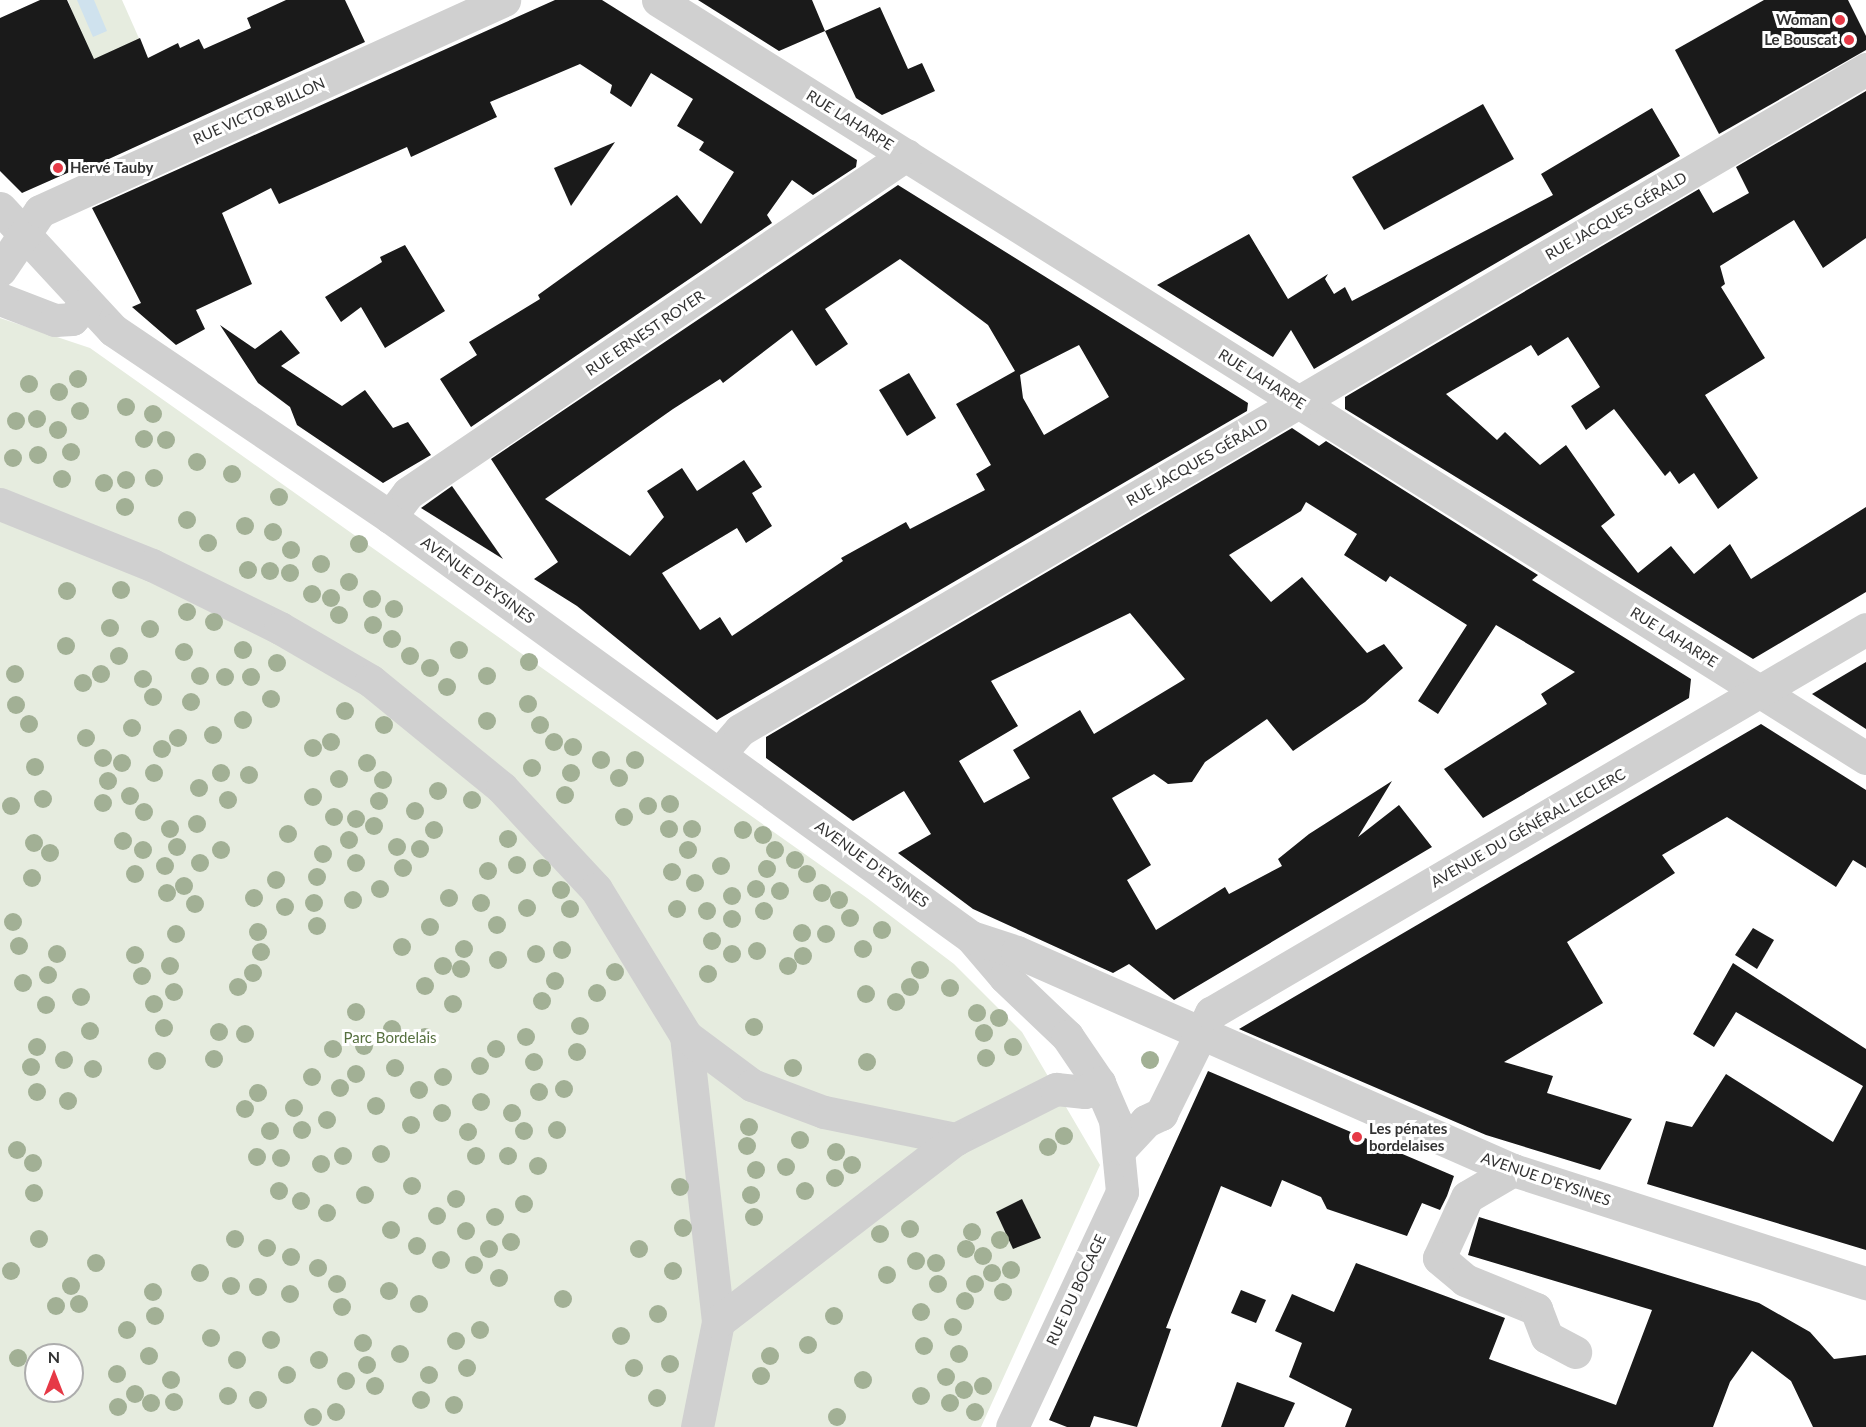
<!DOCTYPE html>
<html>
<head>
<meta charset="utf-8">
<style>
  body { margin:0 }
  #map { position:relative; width:1866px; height:1427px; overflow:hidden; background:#fff; font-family:Lato,sans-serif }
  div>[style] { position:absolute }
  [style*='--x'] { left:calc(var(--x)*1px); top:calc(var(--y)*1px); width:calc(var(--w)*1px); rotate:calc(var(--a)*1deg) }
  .green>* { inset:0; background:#e6ecdf }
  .water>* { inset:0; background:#cfe2ee }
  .building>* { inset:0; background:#1a1a1a }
  .minor>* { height:33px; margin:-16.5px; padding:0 16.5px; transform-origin:16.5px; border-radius:16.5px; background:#d0d0d0 }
  .trees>* { width:18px; height:18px; margin:-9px; border-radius:50%; background:#a2b095 }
  .dots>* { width:16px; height:16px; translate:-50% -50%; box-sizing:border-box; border:3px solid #fff; border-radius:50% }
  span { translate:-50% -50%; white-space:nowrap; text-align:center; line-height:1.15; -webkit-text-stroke:6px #fff; paint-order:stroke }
  .poi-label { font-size:15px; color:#333; font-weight:700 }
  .right { translate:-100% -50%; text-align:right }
  .left { translate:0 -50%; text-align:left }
  .street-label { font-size:15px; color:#333 }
  .park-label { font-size:15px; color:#56703f }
  .north { position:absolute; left:24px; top:1343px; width:60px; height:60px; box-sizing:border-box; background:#fff; border:2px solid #adadad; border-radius:50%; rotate:0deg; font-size:16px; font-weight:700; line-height:24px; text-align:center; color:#333 }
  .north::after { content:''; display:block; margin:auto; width:21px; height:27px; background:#e63946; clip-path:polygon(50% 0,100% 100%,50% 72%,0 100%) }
</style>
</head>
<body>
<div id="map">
  <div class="green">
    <div style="clip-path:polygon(68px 0,122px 0,177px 124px,122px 149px)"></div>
    <div style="clip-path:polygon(evenodd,0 318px,90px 348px,867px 898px,954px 964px,1022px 1032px,1100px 1165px,981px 1427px,0 1427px,0 318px,36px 1355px,72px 1355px,72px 1391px,36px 1391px,36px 1355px)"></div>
  </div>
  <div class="water">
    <div style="clip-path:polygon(77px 0,94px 0,107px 31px,93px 37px)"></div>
  </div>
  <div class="building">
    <div style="clip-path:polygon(40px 0,67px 0,94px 59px,140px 38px,148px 58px,178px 43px,180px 48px,199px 39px,204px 49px,251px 28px,247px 18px,286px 0,345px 0,365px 42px,76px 174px,74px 170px,22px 193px,0 171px,0 18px)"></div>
    <div style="clip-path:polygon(555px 0,602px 0,857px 160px,856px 167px,813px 195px,792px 180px,767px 215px,772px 223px,471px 427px,440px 379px,477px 355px,469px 342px,540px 299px,538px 295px,677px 195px,701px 224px,734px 172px,699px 150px,704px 142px,677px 126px,693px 99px,651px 73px,631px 107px,610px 93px,612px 85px,580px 64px,490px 102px,497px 117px,411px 157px,407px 147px,279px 204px,271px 188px,222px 213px,252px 284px,196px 310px,205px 329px,176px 345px,132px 307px,141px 303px,92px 208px)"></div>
    <div style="clip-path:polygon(698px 0,812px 0,825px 31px,880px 7px,908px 69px,922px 63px,935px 91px,882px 115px,856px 98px,825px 31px,779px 51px)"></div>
    <div style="clip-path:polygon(1764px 0,1848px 0,1866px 36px,1866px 50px,1719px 134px,1675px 50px)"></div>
    <div style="clip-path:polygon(1866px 91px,1866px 238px,1823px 268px,1794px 220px,1720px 266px,1725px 284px,1721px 287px,1765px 358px,1705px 395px,1758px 478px,1718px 509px,1694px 473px,1679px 484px,1670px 471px,1665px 476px,1614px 409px,1586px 430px,1571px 406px,1600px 387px,1568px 337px,1538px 356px,1531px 345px,1446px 394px,1497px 440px,1505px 432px,1540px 465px,1566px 445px,1615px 515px,1601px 526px,1638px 573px,1671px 546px,1694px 574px,1730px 544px,1751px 579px,1866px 507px,1866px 592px,1753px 659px,1345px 409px,1345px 397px,1699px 189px,1713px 213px,1749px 193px,1736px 167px)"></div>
    <div style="clip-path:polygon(1483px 104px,1514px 159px,1384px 230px,1352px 177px)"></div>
    <div style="clip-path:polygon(1652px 108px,1680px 156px,1314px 369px,1291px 330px,1273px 357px,1157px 285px,1249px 234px,1288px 299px,1328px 274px,1325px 279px,1334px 294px,1345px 287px,1352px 301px,1553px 195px,1541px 174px)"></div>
    <div style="clip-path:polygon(615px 142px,571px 206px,554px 168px)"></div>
    <div style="clip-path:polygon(evenodd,898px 185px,1248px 403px,1247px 411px,717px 720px,577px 606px,534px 579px,558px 562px,491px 459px,898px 185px,900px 259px,988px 325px,1015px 371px,956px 404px,991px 465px,976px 474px,985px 490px,910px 529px,906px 522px,841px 558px,843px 561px,732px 636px,720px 617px,700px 630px,662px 573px,737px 528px,746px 543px,772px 526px,752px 493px,762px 487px,744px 460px,697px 491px,682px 468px,647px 491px,664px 517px,630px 556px,545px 499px,673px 409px,720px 379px,723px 383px,792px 330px,816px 366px,848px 344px,825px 309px,900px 259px,898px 185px,1079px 345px,1109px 397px,1044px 435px,1023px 398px,1020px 375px,1079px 345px)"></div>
    <div style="clip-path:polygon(405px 245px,445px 311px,385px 348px,361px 307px,341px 322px,325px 297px,382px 262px,380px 257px)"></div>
    <div style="clip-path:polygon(220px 325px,255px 349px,281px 330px,300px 353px,281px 366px,342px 406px,365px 390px,393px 428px,408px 422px,431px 455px,383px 483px,297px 425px,290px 407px,258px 383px)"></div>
    <div style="clip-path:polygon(909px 373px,936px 418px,907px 436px,879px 390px)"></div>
    <div style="clip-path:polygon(evenodd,1292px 428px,1319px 446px,1326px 441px,1538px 575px,1532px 580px,1691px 679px,1689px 698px,1483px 818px,1444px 769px,1547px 704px,1541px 694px,1575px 672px,1496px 625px,1438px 714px,1418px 701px,1467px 625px,1390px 576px,1386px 582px,1344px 555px,1357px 534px,1306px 502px,1301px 511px,1229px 555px,1271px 602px,1302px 577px,1367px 653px,1384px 644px,1403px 668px,1365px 702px,1293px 751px,1267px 719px,1205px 762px,1192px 782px,1168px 784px,1154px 774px,1112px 798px,1151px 865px,1127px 880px,1156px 930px,1225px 887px,1229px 894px,1282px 866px,1278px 859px,1309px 834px,1392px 781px,1358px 837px,1399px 805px,1432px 847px,1174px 1000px,1129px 964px,1113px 973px,973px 909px,898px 853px,931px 834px,904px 791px,853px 821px,766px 758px,766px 737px,1292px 428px,1130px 613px,1185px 679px,1094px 734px,1080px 710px,1013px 750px,1030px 778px,984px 803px,959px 761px,1018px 726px,991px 681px,1130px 613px)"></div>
    <div style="clip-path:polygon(452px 486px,503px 559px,421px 508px)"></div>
    <div style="clip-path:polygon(1866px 662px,1866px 729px,1812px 694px)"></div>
    <div style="clip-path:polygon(1761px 724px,1866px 790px,1866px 868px,1853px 860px,1836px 887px,1727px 817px,1662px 855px,1675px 873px,1567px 942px,1603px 1003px,1504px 1062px,1553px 1076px,1547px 1093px,1632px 1119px,1600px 1170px,1486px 1135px,1239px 1029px)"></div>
    <div style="clip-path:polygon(1753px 928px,1774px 940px,1757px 969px,1735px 955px)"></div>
    <div style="clip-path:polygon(1733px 963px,1866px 1049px,1866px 1250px,1647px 1184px,1666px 1121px,1692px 1127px,1726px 1074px,1833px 1142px,1863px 1086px,1736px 1012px,1714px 1047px,1693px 1034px)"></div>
    <div style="clip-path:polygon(1208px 1071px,1454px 1176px,1447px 1196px,1440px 1210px,1422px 1203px,1407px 1236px,1327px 1209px,1321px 1197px,1282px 1180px,1271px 1207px,1221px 1186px,1166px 1328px,1171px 1329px,1137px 1427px,1094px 1416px,1090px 1427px,1067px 1427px,1049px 1420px)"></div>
    <div style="clip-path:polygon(1022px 1199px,1041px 1238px,1013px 1249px,996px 1212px)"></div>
    <div style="clip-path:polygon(1479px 1217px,1759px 1303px,1810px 1332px,1834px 1359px,1866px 1355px,1866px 1427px,1813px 1427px,1791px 1381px,1752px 1351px,1730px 1382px,1713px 1427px,1345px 1427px,1352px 1409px,1289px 1377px,1302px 1343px,1275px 1331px,1292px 1294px,1334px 1312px,1356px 1263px,1505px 1318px,1489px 1359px,1616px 1405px,1652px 1310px,1468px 1255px)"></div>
    <div style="clip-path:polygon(1241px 1290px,1266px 1300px,1256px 1323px,1231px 1313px)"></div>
    <div style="clip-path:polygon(1237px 1382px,1295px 1403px,1284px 1427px,1221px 1427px)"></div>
  </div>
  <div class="minor">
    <div style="--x:658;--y:0;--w:1426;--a:32.11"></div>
    <div style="--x:0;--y:208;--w:166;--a:47.2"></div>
    <div style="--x:113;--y:330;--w:334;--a:34"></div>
    <div style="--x:390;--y:517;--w:717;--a:35.86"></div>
    <div style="--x:971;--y:937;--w:52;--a:49.6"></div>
    <div style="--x:1005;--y:977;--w:86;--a:43.6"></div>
    <div style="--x:1067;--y:1036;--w:57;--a:55.8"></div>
    <div style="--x:1099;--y:1083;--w:40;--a:66.6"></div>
    <div style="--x:1115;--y:1120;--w:72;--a:84.4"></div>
    <div style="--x:1122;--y:1192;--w:259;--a:115.1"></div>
    <div style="--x:0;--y:270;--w:71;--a:-55.9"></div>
    <div style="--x:40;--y:211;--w:510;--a:-24.45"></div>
    <div style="--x:0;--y:299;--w:59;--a:20.9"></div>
    <div style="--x:55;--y:320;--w:17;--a:-3"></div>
    <div style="--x:72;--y:319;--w:21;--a:-47"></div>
    <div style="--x:0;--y:504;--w:164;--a:21.9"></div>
    <div style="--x:152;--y:565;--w:143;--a:26.2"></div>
    <div style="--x:280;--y:628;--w:105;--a:30.2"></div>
    <div style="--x:371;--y:681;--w:169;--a:39.2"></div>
    <div style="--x:502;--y:788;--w:138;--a:47.1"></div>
    <div style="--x:596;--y:889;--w:172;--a:58.5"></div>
    <div style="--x:686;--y:1036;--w:288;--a:83.6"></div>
    <div style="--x:718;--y:1322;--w:107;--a:101.3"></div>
    <div style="--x:390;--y:517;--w:30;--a:-53"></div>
    <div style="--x:408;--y:493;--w:602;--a:-34.17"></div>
    <div style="--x:720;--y:753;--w:30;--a:-49"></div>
    <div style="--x:740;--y:730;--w:1306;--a:-30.41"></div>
    <div style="--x:971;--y:937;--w:48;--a:18.1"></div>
    <div style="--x:1017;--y:952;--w:542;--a:23.73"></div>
    <div style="--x:1513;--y:1170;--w:371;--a:17.8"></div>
    <div style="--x:686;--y:1036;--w:82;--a:36.6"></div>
    <div style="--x:752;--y:1085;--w:77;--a:20.6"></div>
    <div style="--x:824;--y:1112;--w:135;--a:11.6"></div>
    <div style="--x:956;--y:1139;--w:112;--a:-26.6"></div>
    <div style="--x:1056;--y:1089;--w:29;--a:6"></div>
    <div style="--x:1085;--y:1092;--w:17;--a:-33"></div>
    <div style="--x:1121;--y:1148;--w:37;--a:-47"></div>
    <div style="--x:1146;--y:1121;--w:17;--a:-25"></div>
    <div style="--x:1161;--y:1114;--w:113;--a:-63.7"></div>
    <div style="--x:1211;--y:1013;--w:759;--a:-30.38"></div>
    <div style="--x:1513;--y:1170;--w:53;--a:149.6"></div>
    <div style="--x:1467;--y:1197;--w:67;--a:114.7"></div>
    <div style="--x:1439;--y:1258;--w:34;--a:40"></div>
    <div style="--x:1465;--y:1280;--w:77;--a:22.2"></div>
    <div style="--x:1536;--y:1309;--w:30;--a:69"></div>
    <div style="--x:1547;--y:1337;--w:32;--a:28"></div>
    <div style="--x:718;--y:1322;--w:300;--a:-37.6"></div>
  </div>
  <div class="trees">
    <div style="left:78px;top:379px"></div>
    <div style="left:29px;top:384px"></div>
    <div style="left:59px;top:392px"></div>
    <div style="left:126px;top:407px"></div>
    <div style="left:80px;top:411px"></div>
    <div style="left:153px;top:414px"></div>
    <div style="left:37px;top:419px"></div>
    <div style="left:16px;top:421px"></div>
    <div style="left:58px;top:430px"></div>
    <div style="left:144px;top:439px"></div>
    <div style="left:166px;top:440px"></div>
    <div style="left:71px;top:452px"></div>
    <div style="left:38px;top:455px"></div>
    <div style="left:13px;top:458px"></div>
    <div style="left:197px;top:462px"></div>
    <div style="left:232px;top:474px"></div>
    <div style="left:154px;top:478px"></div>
    <div style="left:62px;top:479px"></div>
    <div style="left:126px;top:480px"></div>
    <div style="left:104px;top:483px"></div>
    <div style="left:279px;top:497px"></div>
    <div style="left:125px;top:507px"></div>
    <div style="left:187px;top:520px"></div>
    <div style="left:245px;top:526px"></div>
    <div style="left:273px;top:532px"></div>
    <div style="left:208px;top:543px"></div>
    <div style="left:359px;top:544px"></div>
    <div style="left:291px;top:550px"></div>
    <div style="left:321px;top:564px"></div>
    <div style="left:248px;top:570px"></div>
    <div style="left:270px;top:571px"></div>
    <div style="left:290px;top:573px"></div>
    <div style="left:349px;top:582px"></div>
    <div style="left:121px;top:590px"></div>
    <div style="left:67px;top:591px"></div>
    <div style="left:312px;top:594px"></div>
    <div style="left:331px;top:598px"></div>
    <div style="left:372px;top:599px"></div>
    <div style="left:394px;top:609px"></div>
    <div style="left:187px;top:612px"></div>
    <div style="left:339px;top:615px"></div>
    <div style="left:214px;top:622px"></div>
    <div style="left:373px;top:625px"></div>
    <div style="left:110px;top:628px"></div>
    <div style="left:150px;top:629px"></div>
    <div style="left:392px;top:639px"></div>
    <div style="left:66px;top:646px"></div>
    <div style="left:243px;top:650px"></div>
    <div style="left:459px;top:650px"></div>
    <div style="left:184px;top:652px"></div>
    <div style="left:119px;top:656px"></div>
    <div style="left:410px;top:656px"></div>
    <div style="left:529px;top:662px"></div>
    <div style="left:277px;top:663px"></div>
    <div style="left:430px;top:668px"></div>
    <div style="left:15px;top:674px"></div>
    <div style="left:101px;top:674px"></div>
    <div style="left:200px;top:676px"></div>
    <div style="left:487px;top:676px"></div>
    <div style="left:225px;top:677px"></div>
    <div style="left:251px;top:677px"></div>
    <div style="left:143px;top:679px"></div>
    <div style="left:83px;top:683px"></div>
    <div style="left:447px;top:687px"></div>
    <div style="left:153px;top:697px"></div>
    <div style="left:271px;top:699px"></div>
    <div style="left:191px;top:702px"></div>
    <div style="left:528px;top:704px"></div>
    <div style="left:16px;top:705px"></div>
    <div style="left:345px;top:711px"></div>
    <div style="left:243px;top:720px"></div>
    <div style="left:487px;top:721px"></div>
    <div style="left:29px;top:724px"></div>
    <div style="left:384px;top:725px"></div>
    <div style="left:540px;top:725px"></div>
    <div style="left:132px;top:728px"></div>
    <div style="left:213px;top:735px"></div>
    <div style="left:86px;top:738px"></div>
    <div style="left:178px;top:738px"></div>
    <div style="left:331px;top:742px"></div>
    <div style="left:554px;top:742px"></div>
    <div style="left:573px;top:747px"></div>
    <div style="left:313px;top:748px"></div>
    <div style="left:162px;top:749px"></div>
    <div style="left:103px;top:758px"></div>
    <div style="left:601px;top:760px"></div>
    <div style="left:635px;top:760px"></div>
    <div style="left:122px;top:763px"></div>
    <div style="left:367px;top:763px"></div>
    <div style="left:35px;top:767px"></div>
    <div style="left:532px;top:768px"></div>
    <div style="left:154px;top:773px"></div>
    <div style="left:221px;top:773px"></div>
    <div style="left:571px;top:773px"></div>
    <div style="left:249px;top:775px"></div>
    <div style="left:619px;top:778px"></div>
    <div style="left:339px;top:779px"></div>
    <div style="left:383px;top:780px"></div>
    <div style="left:108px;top:781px"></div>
    <div style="left:199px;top:788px"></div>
    <div style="left:438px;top:791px"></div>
    <div style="left:565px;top:795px"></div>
    <div style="left:130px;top:796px"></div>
    <div style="left:313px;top:797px"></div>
    <div style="left:43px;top:799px"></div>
    <div style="left:228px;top:800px"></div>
    <div style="left:472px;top:800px"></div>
    <div style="left:379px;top:801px"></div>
    <div style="left:103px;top:803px"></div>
    <div style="left:670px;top:804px"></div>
    <div style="left:11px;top:806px"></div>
    <div style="left:648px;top:806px"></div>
    <div style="left:415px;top:811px"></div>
    <div style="left:144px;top:812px"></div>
    <div style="left:334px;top:817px"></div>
    <div style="left:624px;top:817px"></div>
    <div style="left:356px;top:819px"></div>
    <div style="left:197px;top:824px"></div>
    <div style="left:374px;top:826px"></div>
    <div style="left:170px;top:829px"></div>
    <div style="left:669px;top:829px"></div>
    <div style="left:692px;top:829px"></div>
    <div style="left:434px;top:830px"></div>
    <div style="left:743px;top:830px"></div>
    <div style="left:288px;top:834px"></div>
    <div style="left:763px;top:835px"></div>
    <div style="left:508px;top:839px"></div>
    <div style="left:349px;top:840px"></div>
    <div style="left:123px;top:841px"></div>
    <div style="left:34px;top:843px"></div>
    <div style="left:177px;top:847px"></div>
    <div style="left:397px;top:847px"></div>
    <div style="left:420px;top:849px"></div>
    <div style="left:143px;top:850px"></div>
    <div style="left:221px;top:850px"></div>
    <div style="left:688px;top:850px"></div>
    <div style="left:775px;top:850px"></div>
    <div style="left:50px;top:853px"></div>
    <div style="left:323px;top:854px"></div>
    <div style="left:795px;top:860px"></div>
    <div style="left:200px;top:863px"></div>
    <div style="left:356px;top:863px"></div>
    <div style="left:517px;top:865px"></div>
    <div style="left:165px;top:866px"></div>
    <div style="left:721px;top:866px"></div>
    <div style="left:403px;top:868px"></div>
    <div style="left:542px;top:868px"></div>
    <div style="left:767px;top:869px"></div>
    <div style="left:488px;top:871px"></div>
    <div style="left:672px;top:872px"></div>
    <div style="left:135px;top:874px"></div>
    <div style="left:807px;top:874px"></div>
    <div style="left:317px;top:877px"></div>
    <div style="left:32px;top:878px"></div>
    <div style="left:276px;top:880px"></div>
    <div style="left:695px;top:883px"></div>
    <div style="left:184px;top:886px"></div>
    <div style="left:380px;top:889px"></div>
    <div style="left:756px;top:889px"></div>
    <div style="left:561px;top:890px"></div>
    <div style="left:780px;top:891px"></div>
    <div style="left:167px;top:893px"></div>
    <div style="left:822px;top:893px"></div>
    <div style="left:732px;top:896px"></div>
    <div style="left:254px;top:898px"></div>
    <div style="left:449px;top:898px"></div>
    <div style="left:353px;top:900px"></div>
    <div style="left:839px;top:900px"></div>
    <div style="left:314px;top:903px"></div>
    <div style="left:481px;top:903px"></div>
    <div style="left:195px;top:904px"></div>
    <div style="left:285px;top:907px"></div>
    <div style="left:527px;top:908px"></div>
    <div style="left:570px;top:909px"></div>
    <div style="left:677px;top:909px"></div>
    <div style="left:707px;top:911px"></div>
    <div style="left:764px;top:911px"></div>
    <div style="left:850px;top:918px"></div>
    <div style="left:732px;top:919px"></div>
    <div style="left:13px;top:922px"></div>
    <div style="left:497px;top:925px"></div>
    <div style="left:317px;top:926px"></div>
    <div style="left:430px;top:927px"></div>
    <div style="left:882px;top:930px"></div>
    <div style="left:258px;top:932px"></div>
    <div style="left:802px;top:933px"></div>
    <div style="left:176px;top:934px"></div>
    <div style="left:826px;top:934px"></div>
    <div style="left:712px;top:941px"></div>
    <div style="left:19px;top:946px"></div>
    <div style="left:402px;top:947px"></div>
    <div style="left:464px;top:949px"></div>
    <div style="left:863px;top:949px"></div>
    <div style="left:562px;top:950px"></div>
    <div style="left:757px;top:951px"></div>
    <div style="left:261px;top:952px"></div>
    <div style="left:57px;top:954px"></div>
    <div style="left:536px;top:954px"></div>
    <div style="left:732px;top:954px"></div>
    <div style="left:135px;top:955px"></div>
    <div style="left:803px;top:956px"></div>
    <div style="left:498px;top:960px"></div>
    <div style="left:170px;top:966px"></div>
    <div style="left:443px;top:966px"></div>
    <div style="left:788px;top:966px"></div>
    <div style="left:461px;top:969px"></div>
    <div style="left:920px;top:970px"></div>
    <div style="left:615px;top:972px"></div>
    <div style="left:253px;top:973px"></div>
    <div style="left:708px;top:974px"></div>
    <div style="left:48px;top:975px"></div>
    <div style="left:142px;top:976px"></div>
    <div style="left:555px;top:981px"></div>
    <div style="left:23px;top:983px"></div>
    <div style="left:425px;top:986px"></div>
    <div style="left:238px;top:987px"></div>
    <div style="left:910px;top:987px"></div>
    <div style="left:950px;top:988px"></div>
    <div style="left:174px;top:992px"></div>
    <div style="left:597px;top:993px"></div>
    <div style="left:866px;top:994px"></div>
    <div style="left:81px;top:997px"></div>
    <div style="left:542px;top:1001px"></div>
    <div style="left:896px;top:1002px"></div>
    <div style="left:154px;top:1004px"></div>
    <div style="left:453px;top:1004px"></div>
    <div style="left:46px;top:1005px"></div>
    <div style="left:356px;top:1012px"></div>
    <div style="left:977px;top:1013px"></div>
    <div style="left:999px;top:1018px"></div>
    <div style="left:580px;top:1026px"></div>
    <div style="left:754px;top:1027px"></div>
    <div style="left:164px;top:1028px"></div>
    <div style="left:392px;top:1029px"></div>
    <div style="left:90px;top:1031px"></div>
    <div style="left:219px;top:1032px"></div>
    <div style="left:984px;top:1033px"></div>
    <div style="left:245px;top:1034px"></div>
    <div style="left:425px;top:1037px"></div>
    <div style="left:526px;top:1037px"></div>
    <div style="left:364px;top:1046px"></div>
    <div style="left:37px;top:1047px"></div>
    <div style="left:1013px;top:1047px"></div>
    <div style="left:333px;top:1049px"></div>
    <div style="left:496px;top:1049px"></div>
    <div style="left:577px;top:1052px"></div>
    <div style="left:986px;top:1058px"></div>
    <div style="left:214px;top:1059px"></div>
    <div style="left:64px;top:1060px"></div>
    <div style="left:1150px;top:1060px"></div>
    <div style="left:157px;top:1061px"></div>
    <div style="left:534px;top:1062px"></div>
    <div style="left:867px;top:1062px"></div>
    <div style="left:480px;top:1066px"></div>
    <div style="left:31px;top:1067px"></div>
    <div style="left:395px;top:1068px"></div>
    <div style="left:793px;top:1068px"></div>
    <div style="left:93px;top:1069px"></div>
    <div style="left:356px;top:1074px"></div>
    <div style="left:312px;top:1077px"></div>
    <div style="left:443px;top:1077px"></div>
    <div style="left:340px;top:1088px"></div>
    <div style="left:564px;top:1089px"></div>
    <div style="left:419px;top:1090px"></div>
    <div style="left:37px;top:1092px"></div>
    <div style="left:539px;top:1092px"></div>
    <div style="left:258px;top:1093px"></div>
    <div style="left:68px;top:1101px"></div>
    <div style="left:481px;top:1102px"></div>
    <div style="left:376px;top:1106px"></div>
    <div style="left:294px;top:1108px"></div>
    <div style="left:245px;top:1109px"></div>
    <div style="left:442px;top:1113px"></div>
    <div style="left:512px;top:1113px"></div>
    <div style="left:327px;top:1120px"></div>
    <div style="left:411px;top:1125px"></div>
    <div style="left:749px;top:1127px"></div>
    <div style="left:302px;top:1130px"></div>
    <div style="left:557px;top:1130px"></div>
    <div style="left:270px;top:1131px"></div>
    <div style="left:524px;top:1131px"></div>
    <div style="left:468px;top:1132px"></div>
    <div style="left:1064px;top:1136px"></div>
    <div style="left:800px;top:1140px"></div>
    <div style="left:747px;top:1146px"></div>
    <div style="left:1048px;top:1147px"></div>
    <div style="left:17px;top:1150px"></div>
    <div style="left:836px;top:1152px"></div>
    <div style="left:381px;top:1154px"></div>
    <div style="left:343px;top:1156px"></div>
    <div style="left:476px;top:1156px"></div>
    <div style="left:508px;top:1156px"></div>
    <div style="left:257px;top:1157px"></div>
    <div style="left:281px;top:1158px"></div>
    <div style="left:33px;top:1163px"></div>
    <div style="left:321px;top:1164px"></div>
    <div style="left:852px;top:1165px"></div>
    <div style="left:538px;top:1166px"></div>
    <div style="left:786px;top:1167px"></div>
    <div style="left:756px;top:1170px"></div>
    <div style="left:835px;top:1178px"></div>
    <div style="left:412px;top:1186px"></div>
    <div style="left:680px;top:1187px"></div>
    <div style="left:279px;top:1191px"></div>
    <div style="left:805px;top:1191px"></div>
    <div style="left:34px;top:1193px"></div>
    <div style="left:365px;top:1195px"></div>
    <div style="left:751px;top:1195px"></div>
    <div style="left:456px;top:1199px"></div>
    <div style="left:301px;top:1201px"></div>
    <div style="left:524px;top:1204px"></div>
    <div style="left:327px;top:1213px"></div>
    <div style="left:437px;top:1216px"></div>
    <div style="left:495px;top:1217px"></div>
    <div style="left:754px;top:1217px"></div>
    <div style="left:683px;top:1228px"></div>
    <div style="left:910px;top:1229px"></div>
    <div style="left:391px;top:1230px"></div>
    <div style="left:466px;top:1231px"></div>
    <div style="left:972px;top:1232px"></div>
    <div style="left:880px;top:1234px"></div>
    <div style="left:39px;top:1239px"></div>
    <div style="left:235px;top:1239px"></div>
    <div style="left:1000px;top:1240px"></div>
    <div style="left:511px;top:1242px"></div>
    <div style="left:417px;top:1246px"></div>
    <div style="left:267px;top:1248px"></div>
    <div style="left:489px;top:1249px"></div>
    <div style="left:639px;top:1249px"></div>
    <div style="left:966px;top:1249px"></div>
    <div style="left:983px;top:1256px"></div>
    <div style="left:291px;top:1257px"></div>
    <div style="left:441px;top:1260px"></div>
    <div style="left:916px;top:1261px"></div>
    <div style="left:96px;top:1263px"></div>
    <div style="left:936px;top:1263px"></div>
    <div style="left:474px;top:1265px"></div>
    <div style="left:318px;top:1268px"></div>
    <div style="left:1011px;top:1270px"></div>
    <div style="left:11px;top:1271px"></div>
    <div style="left:673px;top:1271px"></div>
    <div style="left:200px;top:1273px"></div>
    <div style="left:992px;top:1273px"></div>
    <div style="left:887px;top:1275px"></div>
    <div style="left:499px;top:1278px"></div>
    <div style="left:337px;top:1284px"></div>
    <div style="left:938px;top:1284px"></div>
    <div style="left:975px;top:1284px"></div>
    <div style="left:71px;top:1286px"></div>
    <div style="left:231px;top:1286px"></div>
    <div style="left:258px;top:1287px"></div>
    <div style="left:389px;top:1291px"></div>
    <div style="left:153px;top:1292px"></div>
    <div style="left:1003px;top:1292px"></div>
    <div style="left:290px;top:1294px"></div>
    <div style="left:563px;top:1299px"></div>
    <div style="left:965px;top:1301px"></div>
    <div style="left:79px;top:1304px"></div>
    <div style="left:419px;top:1304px"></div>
    <div style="left:56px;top:1306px"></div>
    <div style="left:342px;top:1307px"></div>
    <div style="left:921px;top:1312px"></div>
    <div style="left:658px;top:1314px"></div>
    <div style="left:155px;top:1316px"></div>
    <div style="left:834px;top:1316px"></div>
    <div style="left:953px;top:1327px"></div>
    <div style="left:127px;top:1330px"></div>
    <div style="left:480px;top:1330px"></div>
    <div style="left:621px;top:1336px"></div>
    <div style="left:211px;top:1338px"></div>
    <div style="left:271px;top:1340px"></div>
    <div style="left:456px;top:1341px"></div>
    <div style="left:363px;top:1343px"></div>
    <div style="left:808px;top:1345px"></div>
    <div style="left:924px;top:1346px"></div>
    <div style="left:400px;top:1354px"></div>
    <div style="left:959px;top:1354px"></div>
    <div style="left:149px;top:1356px"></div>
    <div style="left:770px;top:1356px"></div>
    <div style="left:18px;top:1358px"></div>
    <div style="left:237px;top:1360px"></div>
    <div style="left:319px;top:1360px"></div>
    <div style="left:670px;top:1364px"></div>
    <div style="left:367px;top:1365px"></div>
    <div style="left:467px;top:1368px"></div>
    <div style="left:634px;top:1368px"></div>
    <div style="left:117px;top:1374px"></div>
    <div style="left:287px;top:1375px"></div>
    <div style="left:429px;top:1375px"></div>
    <div style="left:761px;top:1376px"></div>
    <div style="left:946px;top:1377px"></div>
    <div style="left:171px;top:1380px"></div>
    <div style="left:863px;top:1380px"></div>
    <div style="left:346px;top:1381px"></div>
    <div style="left:375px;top:1386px"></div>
    <div style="left:983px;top:1386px"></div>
    <div style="left:964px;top:1390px"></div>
    <div style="left:135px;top:1394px"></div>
    <div style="left:228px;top:1396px"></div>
    <div style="left:921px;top:1396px"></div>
    <div style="left:657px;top:1398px"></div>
    <div style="left:258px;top:1400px"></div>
    <div style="left:421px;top:1400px"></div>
    <div style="left:174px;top:1402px"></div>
    <div style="left:151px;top:1403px"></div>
    <div style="left:950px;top:1403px"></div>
    <div style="left:454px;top:1405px"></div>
    <div style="left:118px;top:1407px"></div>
    <div style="left:336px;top:1412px"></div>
    <div style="left:975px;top:1412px"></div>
    <div style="left:313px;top:1417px"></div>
    <div style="left:837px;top:1417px"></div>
  </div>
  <div class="dots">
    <div style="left:1840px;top:20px;background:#e63946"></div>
    <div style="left:1849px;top:40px;background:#e63946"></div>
    <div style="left:58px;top:168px;background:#e63946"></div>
    <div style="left:1357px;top:1137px;background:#e63946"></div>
  </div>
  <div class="poi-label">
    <span class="right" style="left:1828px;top:20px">Woman</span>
    <span class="right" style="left:1837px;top:40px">Le Bouscat</span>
    <span class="left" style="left:70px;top:168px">Hervé Tauby</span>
    <span class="left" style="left:1369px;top:1137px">Les pénates<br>bordelaises</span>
  </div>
  <div class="street-label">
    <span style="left:259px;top:111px;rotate:-24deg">RUE VICTOR BILLON</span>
    <span style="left:850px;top:120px;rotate:32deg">RUE LAHARPE</span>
    <span style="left:1616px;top:216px;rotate:-30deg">RUE JACQUES GÉRALD</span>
    <span style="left:645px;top:333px;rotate:-34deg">RUE ERNEST ROYER</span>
    <span style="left:1262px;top:379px;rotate:32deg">RUE LAHARPE</span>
    <span style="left:1197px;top:462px;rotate:-30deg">RUE JACQUES GÉRALD</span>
    <span style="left:478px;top:580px;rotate:36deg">AVENUE D'EYSINES</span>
    <span style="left:1674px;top:637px;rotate:32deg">RUE LAHARPE</span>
    <span style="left:1528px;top:828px;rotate:-30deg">AVENUE DU GÉNÉRAL LECLERC</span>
    <span style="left:872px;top:864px;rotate:36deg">AVENUE D'EYSINES</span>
    <span style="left:1546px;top:1179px;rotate:19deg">AVENUE D'EYSINES</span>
    <span style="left:1076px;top:1290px;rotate:-65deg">RUE DU BOCAGE</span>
  </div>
  <div class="park-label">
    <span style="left:390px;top:1038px">Parc Bordelais</span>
  </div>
  <div class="north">N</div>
</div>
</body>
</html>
